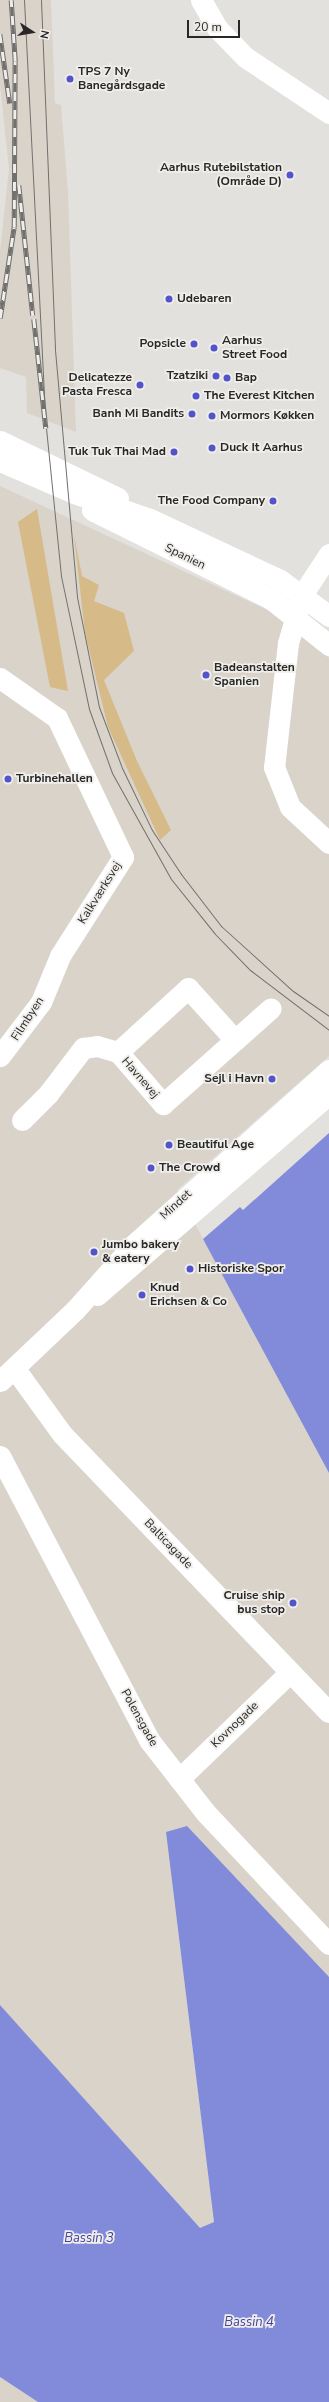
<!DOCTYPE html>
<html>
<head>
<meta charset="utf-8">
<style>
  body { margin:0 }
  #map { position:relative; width:329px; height:2402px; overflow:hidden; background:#e3e1de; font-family:"Nunito Sans",sans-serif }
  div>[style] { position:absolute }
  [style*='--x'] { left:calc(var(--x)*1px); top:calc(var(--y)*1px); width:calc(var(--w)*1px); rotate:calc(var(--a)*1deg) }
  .built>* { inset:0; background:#d9d3ca }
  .green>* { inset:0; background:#d6ba87 }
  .water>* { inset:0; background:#818bd9 }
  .minor>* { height:21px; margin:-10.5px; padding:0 10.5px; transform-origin:10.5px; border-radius:10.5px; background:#fff }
  .tram>* { height:1px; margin:-0.5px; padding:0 0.5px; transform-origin:0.5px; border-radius:0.5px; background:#71706e }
  .rail>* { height:4.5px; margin-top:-2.25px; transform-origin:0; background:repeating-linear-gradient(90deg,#f0eeeb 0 9px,#71706e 0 18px); box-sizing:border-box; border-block:1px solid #71706e }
  .dots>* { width:11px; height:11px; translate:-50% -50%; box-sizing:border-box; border:2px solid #f0eeeb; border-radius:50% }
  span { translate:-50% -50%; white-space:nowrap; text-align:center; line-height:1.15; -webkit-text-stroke:3.5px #f0eeeb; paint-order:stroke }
  .poi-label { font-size:12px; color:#292827; font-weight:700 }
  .left { translate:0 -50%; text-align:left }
  .right { translate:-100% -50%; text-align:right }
  .street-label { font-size:12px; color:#292827 }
  .water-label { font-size:13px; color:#4143a0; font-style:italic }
  .north { position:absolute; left:12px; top:12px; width:40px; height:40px; -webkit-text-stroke:3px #f0eeeb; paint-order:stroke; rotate:102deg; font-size:11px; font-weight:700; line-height:16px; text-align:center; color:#292827 }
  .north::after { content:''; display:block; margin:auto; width:14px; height:18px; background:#292827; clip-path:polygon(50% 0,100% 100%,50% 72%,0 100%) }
  .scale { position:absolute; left:187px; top:20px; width:53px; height:18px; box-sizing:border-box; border:2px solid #292827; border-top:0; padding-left:5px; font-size:12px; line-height:14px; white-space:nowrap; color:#292827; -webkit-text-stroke:3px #f0eeeb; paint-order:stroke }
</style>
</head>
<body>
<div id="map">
  <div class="built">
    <div style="clip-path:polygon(0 0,51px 0,55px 103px,61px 105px,68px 192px,76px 432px,27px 413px,26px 377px,0 368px,0 251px,9px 169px,0 85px)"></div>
    <div style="clip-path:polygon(0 486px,274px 613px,329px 658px,329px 1056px,177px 1190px,329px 1473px,329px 1978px,166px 1832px,214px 2222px,200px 2229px,0 2005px)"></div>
    <div style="clip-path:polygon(0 2377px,38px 2402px,0 2402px)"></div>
  </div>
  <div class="green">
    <div style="clip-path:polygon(37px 509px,68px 691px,50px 687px,18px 522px)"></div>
    <div style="clip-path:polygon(74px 535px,82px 576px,99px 585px,94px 601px,124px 613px,134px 651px,104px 680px,137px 761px,171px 830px,160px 840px,108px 727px,85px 633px)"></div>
  </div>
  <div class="water">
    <div style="clip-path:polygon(329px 1133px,329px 1473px,203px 1239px,240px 1207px,243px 1210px)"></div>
    <div style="clip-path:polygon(187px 1826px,329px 1977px,329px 2402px,38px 2402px,0 2377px,0 2005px,200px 2228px,214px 2222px,166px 1832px)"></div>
  </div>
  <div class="minor">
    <div style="--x:201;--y:0;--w:34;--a:60"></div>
    <div style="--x:218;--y:29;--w:39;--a:46"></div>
    <div style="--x:245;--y:57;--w:101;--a:33.7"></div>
    <div style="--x:0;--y:441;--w:131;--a:25.8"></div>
    <div style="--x:0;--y:461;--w:81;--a:23.4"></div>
    <div style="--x:74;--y:493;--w:80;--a:18.9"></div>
    <div style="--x:150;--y:519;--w:144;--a:25.1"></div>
    <div style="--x:280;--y:580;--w:61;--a:36.3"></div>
    <div style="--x:92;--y:510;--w:200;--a:26.4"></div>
    <div style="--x:271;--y:599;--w:74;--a:38.4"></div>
    <div style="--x:329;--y:554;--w:49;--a:123.4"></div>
    <div style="--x:302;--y:595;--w:50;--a:106.3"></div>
    <div style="--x:288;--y:643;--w:125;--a:96.4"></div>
    <div style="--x:274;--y:767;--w:43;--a:68.2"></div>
    <div style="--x:290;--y:807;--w:53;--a:42.7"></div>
    <div style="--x:0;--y:678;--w:70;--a:35.1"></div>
    <div style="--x:57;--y:718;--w:154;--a:64.6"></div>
    <div style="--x:123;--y:857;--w:117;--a:122.5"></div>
    <div style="--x:60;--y:956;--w:50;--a:112.4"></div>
    <div style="--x:41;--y:1002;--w:68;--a:127.2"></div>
    <div style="--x:118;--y:1052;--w:95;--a:-42.4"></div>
    <div style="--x:188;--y:988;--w:70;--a:47.9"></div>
    <div style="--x:22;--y:1120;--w:37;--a:-45"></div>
    <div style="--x:48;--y:1094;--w:58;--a:-52.7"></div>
    <div style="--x:83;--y:1048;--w:14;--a:-8"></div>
    <div style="--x:97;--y:1046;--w:22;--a:16"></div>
    <div style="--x:118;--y:1052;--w:69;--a:49.1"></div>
    <div style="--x:163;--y:1104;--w:144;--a:-41.6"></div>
    <div style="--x:97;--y:1295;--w:307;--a:-40.9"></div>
    <div style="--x:15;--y:1369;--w:80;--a:54.1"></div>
    <div style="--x:62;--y:1434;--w:385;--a:46.2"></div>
    <div style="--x:0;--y:1381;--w:103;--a:-43.4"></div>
    <div style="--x:75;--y:1310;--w:86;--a:-48.3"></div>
    <div style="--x:132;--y:1246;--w:264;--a:-41.8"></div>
    <div style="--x:0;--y:1456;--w:321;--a:62.3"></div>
    <div style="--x:149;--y:1740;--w:91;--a:52.1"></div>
    <div style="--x:205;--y:1812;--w:181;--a:46.8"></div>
    <div style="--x:179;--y:1779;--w:154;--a:-43.9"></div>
  </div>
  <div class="tram">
    <div style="--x:24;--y:0;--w:429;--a:87.1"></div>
    <div style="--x:46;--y:428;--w:149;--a:84.2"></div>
    <div style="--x:61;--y:576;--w:136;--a:78.1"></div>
    <div style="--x:89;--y:709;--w:68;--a:70.2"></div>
    <div style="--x:112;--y:773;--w:121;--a:60.9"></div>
    <div style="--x:171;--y:879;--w:70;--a:51.3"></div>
    <div style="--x:215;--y:934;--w:50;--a:45.8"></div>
    <div style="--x:250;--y:970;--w:99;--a:37.2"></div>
    <div style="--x:41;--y:0;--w:350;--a:87.7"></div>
    <div style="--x:55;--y:350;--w:248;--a:84.9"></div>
    <div style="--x:77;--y:597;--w:112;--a:78.7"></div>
    <div style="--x:99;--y:707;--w:65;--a:69.3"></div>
    <div style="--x:122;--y:768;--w:69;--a:64.2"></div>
    <div style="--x:152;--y:830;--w:53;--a:56.6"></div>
    <div style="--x:181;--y:874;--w:66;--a:52.4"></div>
    <div style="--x:221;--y:926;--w:97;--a:42.1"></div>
    <div style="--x:293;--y:991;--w:44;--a:34.8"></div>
  </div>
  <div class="rail">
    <div style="--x:0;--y:34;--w:70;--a:81.8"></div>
    <div style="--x:19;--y:185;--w:131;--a:83.9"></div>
    <div style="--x:0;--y:318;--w:92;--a:-81.3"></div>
    <div style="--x:14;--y:227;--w:166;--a:-89.7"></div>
    <div style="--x:15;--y:61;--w:61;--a:-93.8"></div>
    <div style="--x:34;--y:319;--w:110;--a:83.7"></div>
  </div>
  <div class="dots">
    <div style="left:70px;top:79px;background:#5354cb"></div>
    <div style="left:290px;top:175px;background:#5354cb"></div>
    <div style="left:169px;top:299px;background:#5354cb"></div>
    <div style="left:194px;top:344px;background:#5354cb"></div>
    <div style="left:214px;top:348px;background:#5354cb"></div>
    <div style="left:216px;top:376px;background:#5354cb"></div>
    <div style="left:227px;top:378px;background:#5354cb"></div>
    <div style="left:140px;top:385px;background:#5354cb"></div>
    <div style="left:196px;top:396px;background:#5354cb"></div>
    <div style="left:192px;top:414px;background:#5354cb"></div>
    <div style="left:212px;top:416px;background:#5354cb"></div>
    <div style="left:212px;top:448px;background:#5354cb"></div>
    <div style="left:174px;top:452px;background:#5354cb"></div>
    <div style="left:273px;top:501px;background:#5354cb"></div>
    <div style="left:206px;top:675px;background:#5354cb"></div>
    <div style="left:8px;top:779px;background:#5354cb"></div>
    <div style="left:272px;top:1079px;background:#5354cb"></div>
    <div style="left:169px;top:1145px;background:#5354cb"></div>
    <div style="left:151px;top:1168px;background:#5354cb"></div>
    <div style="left:94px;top:1252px;background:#5354cb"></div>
    <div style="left:190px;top:1269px;background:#5354cb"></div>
    <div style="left:142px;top:1295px;background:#5354cb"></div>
    <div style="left:293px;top:1603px;background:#5354cb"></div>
  </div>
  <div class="poi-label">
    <span class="left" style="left:78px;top:79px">TPS 7 Ny<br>Banegårdsgade</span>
    <span class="right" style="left:282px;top:175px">Aarhus Rutebilstation<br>(Område D)</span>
    <span class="left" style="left:177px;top:299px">Udebaren</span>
    <span class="left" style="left:222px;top:348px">Aarhus<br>Street Food</span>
    <span class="right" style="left:186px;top:344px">Popsicle</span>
    <span class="right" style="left:208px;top:376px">Tzatziki</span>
    <span class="right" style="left:132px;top:385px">Delicatezze<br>Pasta Fresca</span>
    <span class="left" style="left:235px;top:378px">Bap</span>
    <span class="left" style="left:204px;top:396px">The Everest Kitchen</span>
    <span class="right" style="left:184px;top:414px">Banh Mi Bandits</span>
    <span class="left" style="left:220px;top:416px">Mormors Køkken</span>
    <span class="left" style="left:220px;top:448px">Duck It Aarhus</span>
    <span class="right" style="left:166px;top:452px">Tuk Tuk Thai Mad</span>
    <span class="right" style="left:265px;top:501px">The Food Company</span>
    <span class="left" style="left:214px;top:675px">Badeanstalten<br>Spanien</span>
    <span class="left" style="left:16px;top:779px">Turbinehallen</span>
    <span class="right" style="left:264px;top:1079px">Sejl i Havn</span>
    <span class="left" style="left:177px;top:1145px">Beautiful Age</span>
    <span class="left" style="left:159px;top:1168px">The Crowd</span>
    <span class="left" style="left:102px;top:1252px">Jumbo bakery<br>&amp; eatery</span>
    <span class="left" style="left:198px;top:1269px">Historiske Spor</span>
    <span class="left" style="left:150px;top:1295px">Knud<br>Erichsen &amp; Co</span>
    <span class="right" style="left:285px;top:1603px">Cruise ship<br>bus stop</span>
  </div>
  <div class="street-label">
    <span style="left:185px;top:557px;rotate:26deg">Spanien</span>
    <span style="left:100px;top:893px;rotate:-58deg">Kalkværksvej</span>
    <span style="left:28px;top:1019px;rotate:-57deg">Filmbyen</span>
    <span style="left:140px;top:1078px;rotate:49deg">Havnevej</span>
    <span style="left:176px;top:1205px;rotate:-42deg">Mindet</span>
    <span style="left:168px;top:1544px;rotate:46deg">Balticagade</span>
    <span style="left:139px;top:1718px;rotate:61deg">Polensgade</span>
    <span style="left:235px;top:1725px;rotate:-44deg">Kovnogade</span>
  </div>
  <div class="water-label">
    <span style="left:89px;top:2238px">Bassin 3</span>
    <span style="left:249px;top:2322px">Bassin 4</span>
  </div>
  <div class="north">N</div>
  <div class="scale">20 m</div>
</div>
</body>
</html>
